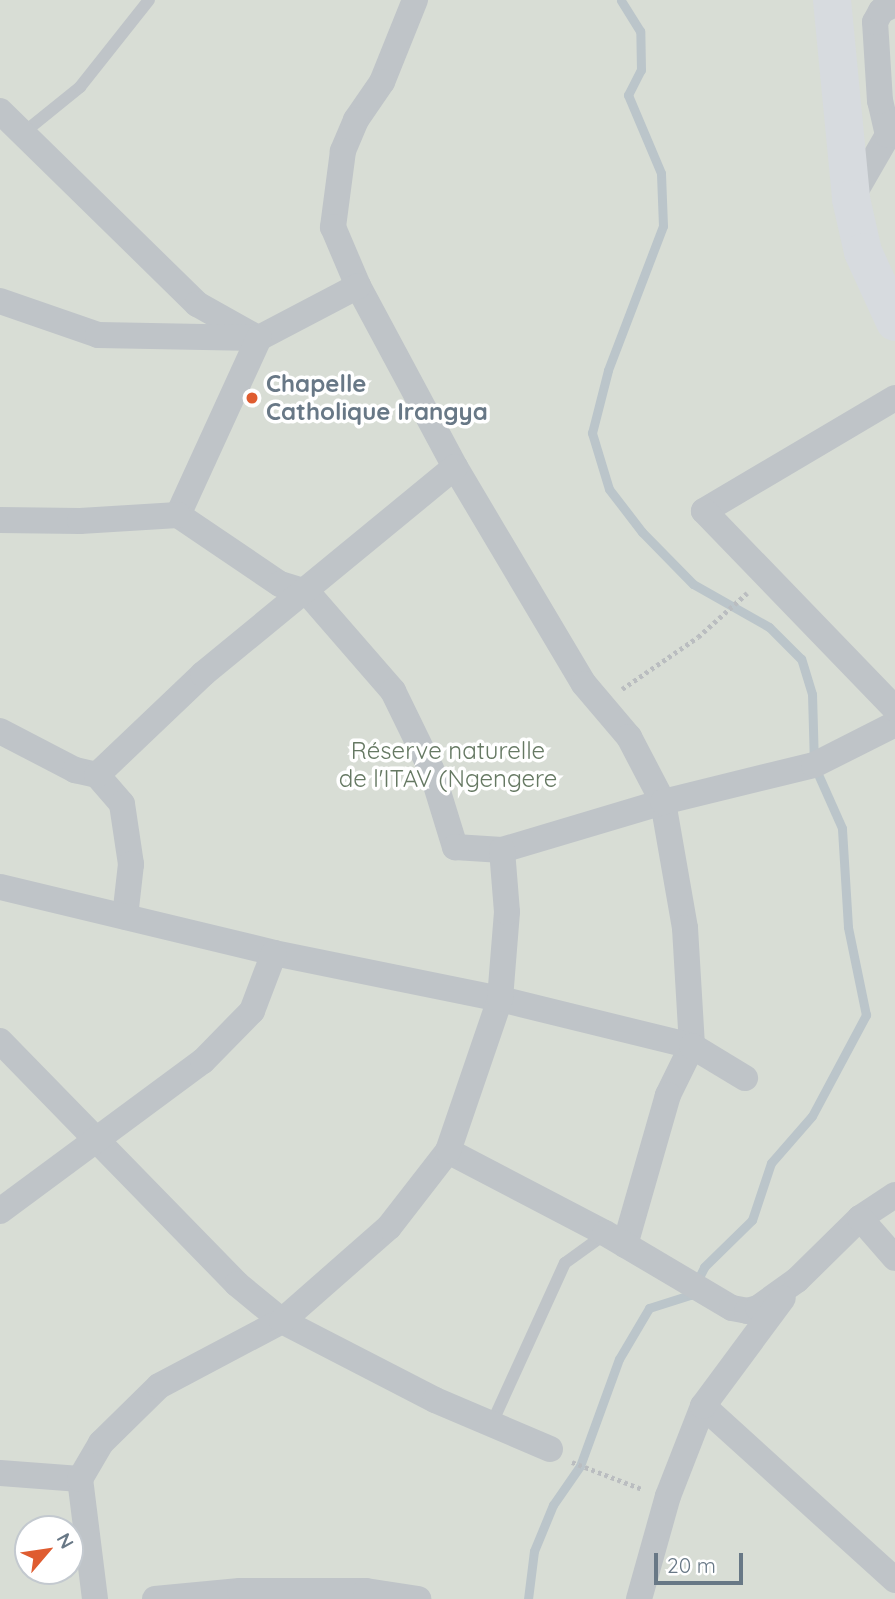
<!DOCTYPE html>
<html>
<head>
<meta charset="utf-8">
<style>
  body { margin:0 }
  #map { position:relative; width:895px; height:1599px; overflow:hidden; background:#f8f9f6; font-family:Quicksand,sans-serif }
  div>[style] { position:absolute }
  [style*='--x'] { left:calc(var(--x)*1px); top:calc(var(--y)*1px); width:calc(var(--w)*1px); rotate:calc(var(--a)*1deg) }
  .green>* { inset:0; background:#d8ddd5 }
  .stream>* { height:9px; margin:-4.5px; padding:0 4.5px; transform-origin:4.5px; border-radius:4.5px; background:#bbc5ca }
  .path>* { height:4.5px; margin-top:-2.25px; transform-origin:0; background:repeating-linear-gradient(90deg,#babdc0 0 3.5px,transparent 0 7px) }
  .service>* { height:12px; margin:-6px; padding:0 6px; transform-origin:6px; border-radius:6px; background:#bfc4c8 }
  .minor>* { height:26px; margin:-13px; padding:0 13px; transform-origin:13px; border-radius:13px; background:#bfc4c8 }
  .trunk>* { height:38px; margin:-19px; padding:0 19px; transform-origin:19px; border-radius:19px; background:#d7dbdf }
  .dots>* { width:19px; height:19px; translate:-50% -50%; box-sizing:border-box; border:4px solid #fff; border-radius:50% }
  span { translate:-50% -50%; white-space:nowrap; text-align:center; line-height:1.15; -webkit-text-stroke:7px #fff; paint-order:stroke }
  .poi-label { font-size:24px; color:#687886; font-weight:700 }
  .left { translate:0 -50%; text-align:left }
  .park-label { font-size:24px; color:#667963 }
  .north { position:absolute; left:14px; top:1515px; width:70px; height:70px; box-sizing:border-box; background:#fff; border:2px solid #c3c9cf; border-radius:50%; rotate:61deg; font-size:19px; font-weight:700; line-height:28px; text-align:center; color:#687886 }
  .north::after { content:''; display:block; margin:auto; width:24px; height:32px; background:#df5c30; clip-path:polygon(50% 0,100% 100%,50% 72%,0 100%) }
  .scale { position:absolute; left:654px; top:1553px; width:89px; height:32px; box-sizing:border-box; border:4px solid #687886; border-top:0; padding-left:9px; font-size:21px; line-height:24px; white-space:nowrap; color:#687886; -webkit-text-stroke:5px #fff; paint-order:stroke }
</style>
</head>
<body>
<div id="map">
  <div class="green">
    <div style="clip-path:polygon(evenodd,0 0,895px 0,895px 1599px,0 1599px,0 0,28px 1529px,70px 1529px,70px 1571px,28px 1571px,28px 1529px)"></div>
  </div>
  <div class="stream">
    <div style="--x:528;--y:1599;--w:48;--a:-82.9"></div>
    <div style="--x:534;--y:1551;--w:50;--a:-67.6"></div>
    <div style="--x:553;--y:1505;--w:47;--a:-55.3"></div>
    <div style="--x:580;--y:1466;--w:114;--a:-70"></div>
    <div style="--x:619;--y:1359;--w:59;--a:-59.5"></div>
    <div style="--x:649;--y:1308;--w:43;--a:-17.6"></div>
    <div style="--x:690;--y:1295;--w:31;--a:-63"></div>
    <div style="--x:704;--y:1267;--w:67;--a:-44.4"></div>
    <div style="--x:752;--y:1220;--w:60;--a:-71.6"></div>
    <div style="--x:771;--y:1163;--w:62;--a:-48.9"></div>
    <div style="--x:812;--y:1116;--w:115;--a:-61.9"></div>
    <div style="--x:866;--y:1015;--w:90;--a:-101.6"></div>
    <div style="--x:848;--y:927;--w:99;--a:-93.5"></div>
    <div style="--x:842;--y:828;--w:69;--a:-114"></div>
    <div style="--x:814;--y:765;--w:71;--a:-91.6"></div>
    <div style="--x:812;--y:694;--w:37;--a:-107"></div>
    <div style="--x:801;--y:659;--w:45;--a:-135"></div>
    <div style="--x:769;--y:627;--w:87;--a:-150.5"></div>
    <div style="--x:693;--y:584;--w:73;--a:-134.4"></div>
    <div style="--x:642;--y:532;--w:54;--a:-127.5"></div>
    <div style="--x:609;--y:489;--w:59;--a:-106.9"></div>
    <div style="--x:592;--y:433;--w:65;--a:-75.7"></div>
    <div style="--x:608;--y:370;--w:154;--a:-69.1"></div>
    <div style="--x:663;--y:226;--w:53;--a:-92.2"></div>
    <div style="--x:661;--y:173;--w:85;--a:-112.9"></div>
    <div style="--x:628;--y:95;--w:28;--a:-63"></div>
    <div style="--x:641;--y:70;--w:39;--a:-91"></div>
    <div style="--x:640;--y:31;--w:36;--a:-122"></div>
  </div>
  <div class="path">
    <div style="--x:622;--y:689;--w:92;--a:-34.4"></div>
    <div style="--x:698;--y:637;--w:66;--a:-41.9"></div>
    <div style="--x:572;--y:1462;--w:75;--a:21.1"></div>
  </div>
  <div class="service">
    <div style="--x:22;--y:134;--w:75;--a:-39"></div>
    <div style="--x:80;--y:87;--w:111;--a:-51.6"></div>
    <div style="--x:492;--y:1423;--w:176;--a:-65.5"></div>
    <div style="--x:565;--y:1263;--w:49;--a:-35.9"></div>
  </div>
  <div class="minor">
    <div style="--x:415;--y:0;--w:88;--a:111.9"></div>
    <div style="--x:382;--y:82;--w:46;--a:124.4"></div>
    <div style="--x:356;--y:120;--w:34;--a:113"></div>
    <div style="--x:343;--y:151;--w:77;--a:97.5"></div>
    <div style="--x:333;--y:227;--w:64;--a:67"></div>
    <div style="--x:358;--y:286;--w:205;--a:61.8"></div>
    <div style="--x:455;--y:467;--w:252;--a:59.3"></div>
    <div style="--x:584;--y:684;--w:70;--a:49.7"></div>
    <div style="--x:629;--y:737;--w:73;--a:62.4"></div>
    <div style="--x:663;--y:802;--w:128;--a:80.1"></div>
    <div style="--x:685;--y:928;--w:118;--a:86.6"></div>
    <div style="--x:692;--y:1046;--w:55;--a:116.1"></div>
    <div style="--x:668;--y:1095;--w:156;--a:106"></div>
    <div style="--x:0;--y:111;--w:276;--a:44.4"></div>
    <div style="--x:197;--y:304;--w:65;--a:29.3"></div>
    <div style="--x:851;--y:199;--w:74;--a:-60"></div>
    <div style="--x:888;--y:135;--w:35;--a:-103"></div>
    <div style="--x:880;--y:101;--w:79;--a:-93.6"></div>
    <div style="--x:875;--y:22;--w:13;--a:-61"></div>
    <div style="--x:881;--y:11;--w:16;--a:-27"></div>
    <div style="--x:0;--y:301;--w:104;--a:19.1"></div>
    <div style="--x:98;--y:335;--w:161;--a:1.1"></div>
    <div style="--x:259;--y:338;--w:112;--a:-27.7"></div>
    <div style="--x:259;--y:338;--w:195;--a:114.6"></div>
    <div style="--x:178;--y:515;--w:123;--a:34.1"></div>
    <div style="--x:280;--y:584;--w:28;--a:17"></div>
    <div style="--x:307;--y:592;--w:131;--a:49"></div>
    <div style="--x:393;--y:691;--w:87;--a:64"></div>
    <div style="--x:431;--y:769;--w:82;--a:72.9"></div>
    <div style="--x:455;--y:847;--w:47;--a:3.7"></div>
    <div style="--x:502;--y:850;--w:168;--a:-16.6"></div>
    <div style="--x:663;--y:802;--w:155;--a:-13.8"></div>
    <div style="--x:814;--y:765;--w:91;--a:-26.8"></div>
    <div style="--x:895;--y:398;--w:222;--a:149.4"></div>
    <div style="--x:704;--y:511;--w:275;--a:46"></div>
    <div style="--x:0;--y:520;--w:80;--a:0.7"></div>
    <div style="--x:80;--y:521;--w:98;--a:-3.5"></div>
    <div style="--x:0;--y:731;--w:85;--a:27.5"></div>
    <div style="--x:75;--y:770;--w:23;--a:13"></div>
    <div style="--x:97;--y:775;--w:38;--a:49"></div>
    <div style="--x:122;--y:804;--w:61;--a:81.5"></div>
    <div style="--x:131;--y:864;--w:53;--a:96.5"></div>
    <div style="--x:97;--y:775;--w:146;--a:-43.6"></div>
    <div style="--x:203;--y:674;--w:326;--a:-39.4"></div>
    <div style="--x:0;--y:887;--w:282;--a:13.5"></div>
    <div style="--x:274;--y:953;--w:231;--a:11.5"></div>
    <div style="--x:500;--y:999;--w:198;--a:13.8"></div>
    <div style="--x:692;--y:1046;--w:62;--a:31.1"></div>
    <div style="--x:0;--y:1041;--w:339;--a:45.7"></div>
    <div style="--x:237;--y:1284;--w:58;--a:39.4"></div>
    <div style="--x:282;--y:1321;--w:172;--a:27.3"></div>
    <div style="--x:435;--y:1400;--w:125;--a:23.1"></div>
    <div style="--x:448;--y:1151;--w:177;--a:27.6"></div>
    <div style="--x:605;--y:1233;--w:147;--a:30.6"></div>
    <div style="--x:732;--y:1308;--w:15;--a:11"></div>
    <div style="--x:747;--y:1311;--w:11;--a:-15"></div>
    <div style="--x:758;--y:1308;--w:48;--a:-35.7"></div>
    <div style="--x:797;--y:1280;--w:88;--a:-44.5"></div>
    <div style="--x:860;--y:1218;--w:42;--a:-33.3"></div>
    <div style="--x:0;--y:1211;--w:252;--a:-36.5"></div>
    <div style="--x:203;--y:1061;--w:70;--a:-45.6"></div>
    <div style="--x:252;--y:1011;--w:62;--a:-69.2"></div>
    <div style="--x:860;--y:1218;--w:53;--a:48.8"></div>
    <div style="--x:703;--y:1406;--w:259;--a:42.2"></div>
    <div style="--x:0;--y:1473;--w:80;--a:4.3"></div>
    <div style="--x:95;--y:1599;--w:121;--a:-97.1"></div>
    <div style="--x:80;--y:1479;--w:42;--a:-59.7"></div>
    <div style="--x:101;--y:1443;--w:81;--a:-44.5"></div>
    <div style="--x:159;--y:1386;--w:139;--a:-27.9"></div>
    <div style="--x:282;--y:1321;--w:142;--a:-41.3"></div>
    <div style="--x:389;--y:1227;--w:96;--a:-52.2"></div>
    <div style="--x:448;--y:1151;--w:161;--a:-71.1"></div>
    <div style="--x:500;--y:999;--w:87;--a:-85.4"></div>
    <div style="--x:507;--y:912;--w:62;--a:-94.6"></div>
    <div style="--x:155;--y:1599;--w:85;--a:-5.4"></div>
    <div style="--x:240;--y:1591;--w:126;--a:0"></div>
    <div style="--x:366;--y:1591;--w:53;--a:8.7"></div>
    <div style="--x:639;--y:1599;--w:107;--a:-74.3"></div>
    <div style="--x:668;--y:1496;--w:97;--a:-68.7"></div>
    <div style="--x:703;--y:1406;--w:134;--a:-53.5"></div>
  </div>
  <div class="trunk">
    <div style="--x:832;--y:0;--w:200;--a:84.5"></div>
    <div style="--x:851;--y:199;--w:54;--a:77.2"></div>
    <div style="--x:863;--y:252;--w:77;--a:65.4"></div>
  </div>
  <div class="dots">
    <div style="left:252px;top:398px;background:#df5c30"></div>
  </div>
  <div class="poi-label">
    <span class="left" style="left:266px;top:398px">Chapelle<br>Catholique Irangya</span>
  </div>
  <div class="park-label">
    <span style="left:448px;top:765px">Réserve naturelle<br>de l'ITAV (Ngengere</span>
  </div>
  <div class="north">N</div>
  <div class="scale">20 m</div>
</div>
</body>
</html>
